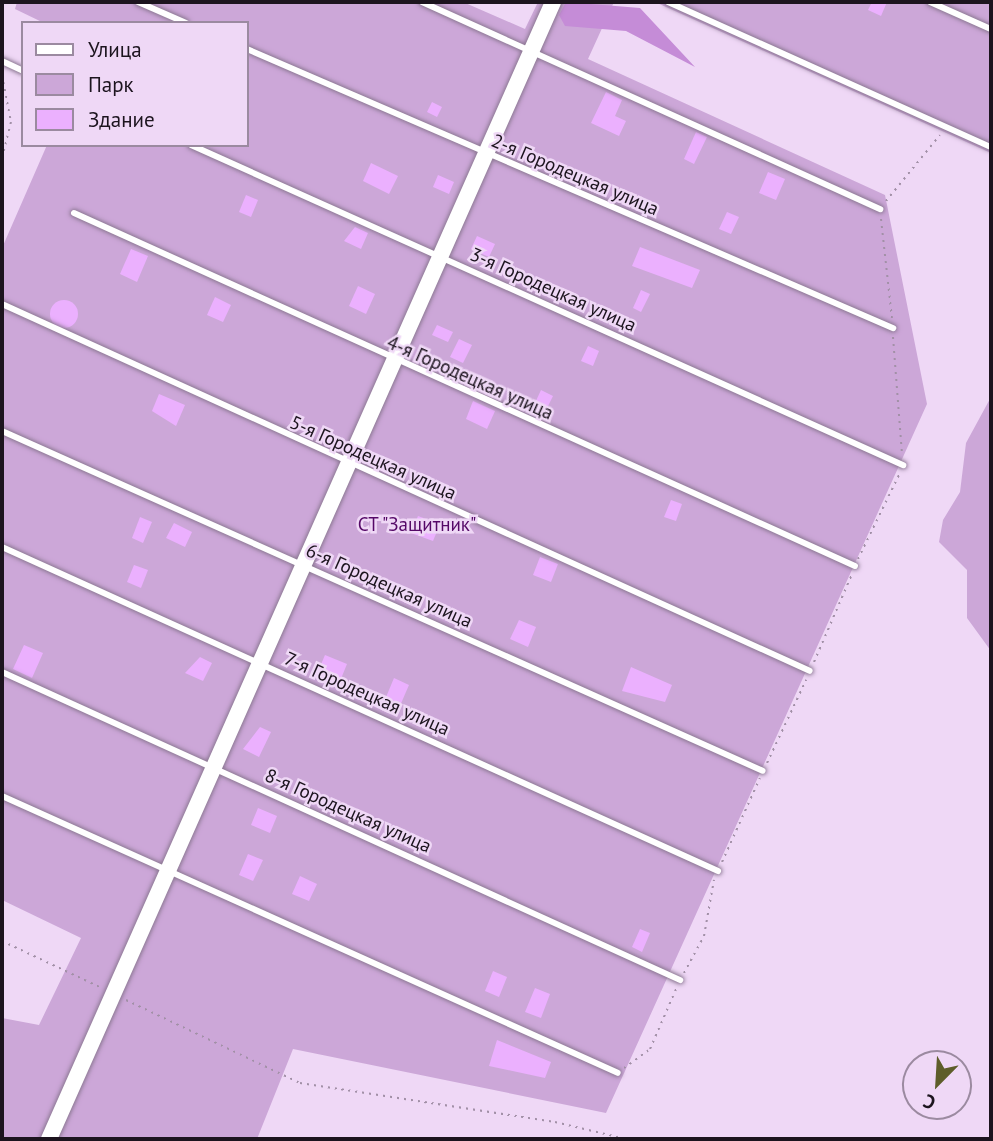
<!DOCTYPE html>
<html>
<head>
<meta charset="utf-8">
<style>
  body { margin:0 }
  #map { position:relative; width:993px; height:1141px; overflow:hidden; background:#efd8f6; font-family:"PT Sans",sans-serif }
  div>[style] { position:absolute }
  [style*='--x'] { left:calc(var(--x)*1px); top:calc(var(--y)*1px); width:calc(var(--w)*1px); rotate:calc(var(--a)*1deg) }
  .green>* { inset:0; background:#cca7d8 }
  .water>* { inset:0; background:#c58cd7 }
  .building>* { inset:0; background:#ebb0fe }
  .round { border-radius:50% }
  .path>* { height:2px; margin-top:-1px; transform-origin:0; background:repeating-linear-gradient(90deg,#a290a7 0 2px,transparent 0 7px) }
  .roads { filter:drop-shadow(0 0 2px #8c7893) drop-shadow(0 0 2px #8c7893) }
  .lane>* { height:6px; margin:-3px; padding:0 3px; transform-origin:3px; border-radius:3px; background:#fff }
  .secondary>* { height:16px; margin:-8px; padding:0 8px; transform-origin:8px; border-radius:8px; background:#fff }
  span { translate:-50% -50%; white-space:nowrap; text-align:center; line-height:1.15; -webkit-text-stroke:5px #efd8f6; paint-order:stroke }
  .street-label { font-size:19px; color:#1c141e }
  .park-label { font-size:19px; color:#550867 }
  .frame { position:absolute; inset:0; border:4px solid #1c141e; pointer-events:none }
  .legend { position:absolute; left:21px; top:21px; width:228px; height:126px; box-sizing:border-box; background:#efd8f6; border:2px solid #9b8aa0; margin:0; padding:9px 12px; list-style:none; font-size:21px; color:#1c141e }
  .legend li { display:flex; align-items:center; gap:14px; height:35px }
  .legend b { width:35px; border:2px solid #9b8aa0 }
  .north { position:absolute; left:902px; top:1050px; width:70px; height:70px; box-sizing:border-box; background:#efd8f6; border:2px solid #9b8aa0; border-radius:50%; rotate:204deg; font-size:19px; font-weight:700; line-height:28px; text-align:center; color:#1c141e }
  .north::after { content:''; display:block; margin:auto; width:24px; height:32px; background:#5e5d2a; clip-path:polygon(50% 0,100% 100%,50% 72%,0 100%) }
</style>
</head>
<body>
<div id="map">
  <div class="green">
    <div style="clip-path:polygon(17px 2px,463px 2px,525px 29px,538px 2px,614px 2px,588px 59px,885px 195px,927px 404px,606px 1113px,293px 1049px,257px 1139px,2px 1139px,2px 1018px,39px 1025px,81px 938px,2px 900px,2px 248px,47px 145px,247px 145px,247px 23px,44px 23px,15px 9px)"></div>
    <div style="clip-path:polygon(655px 2px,991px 2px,991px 153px)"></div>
    <div style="clip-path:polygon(991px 397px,991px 651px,967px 618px,967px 570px,939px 542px,943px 520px,960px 492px,966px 443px)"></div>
  </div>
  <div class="water">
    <div style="clip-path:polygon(566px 2px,640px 8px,695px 67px,626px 31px,565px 26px,559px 15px)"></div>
  </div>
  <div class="building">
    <div style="clip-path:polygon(872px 2px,887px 2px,881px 16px,868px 10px)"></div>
    <div style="clip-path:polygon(606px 92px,622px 100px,615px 116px,626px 121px,619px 136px,591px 123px)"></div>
    <div style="clip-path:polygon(432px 102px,442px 107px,437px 117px,427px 112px)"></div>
    <div style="clip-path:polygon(696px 132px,707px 137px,694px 164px,684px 159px)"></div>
    <div style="clip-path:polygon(371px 163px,398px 176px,389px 194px,363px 181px)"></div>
    <div style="clip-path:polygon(768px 172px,785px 179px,776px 200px,759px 193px)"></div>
    <div style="clip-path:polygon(438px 175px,454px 182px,449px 194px,433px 187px)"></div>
    <div style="clip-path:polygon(246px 195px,258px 200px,251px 217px,239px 212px)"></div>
    <div style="clip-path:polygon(727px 212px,739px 217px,731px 234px,719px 229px)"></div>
    <div style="clip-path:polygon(355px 227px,368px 233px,361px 249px,344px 241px)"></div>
    <div style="clip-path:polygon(477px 236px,495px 244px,489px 257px,471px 249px)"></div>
    <div style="clip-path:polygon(640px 247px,700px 270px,692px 288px,632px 266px)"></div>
    <div style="clip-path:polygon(131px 249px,148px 256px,137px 282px,120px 274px)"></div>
    <div style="clip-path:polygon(358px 286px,375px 294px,366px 314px,349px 306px)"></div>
    <div style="clip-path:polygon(641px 290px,650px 294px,641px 312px,633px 308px)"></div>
    <div style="clip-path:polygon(215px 297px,231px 305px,223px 322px,207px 315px)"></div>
    <div class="round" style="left:50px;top:300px;width:28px;height:28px"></div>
    <div style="clip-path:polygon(437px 325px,453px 332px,448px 342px,432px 335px)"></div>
    <div style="clip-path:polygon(459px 339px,472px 345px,463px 363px,450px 357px)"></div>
    <div style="clip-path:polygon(588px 346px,599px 351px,593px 366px,581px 361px)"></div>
    <div style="clip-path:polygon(541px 390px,553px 396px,547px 408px,535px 403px)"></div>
    <div style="clip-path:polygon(159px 394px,185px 405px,176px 426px,152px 411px)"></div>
    <div style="clip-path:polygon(473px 401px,495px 411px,487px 429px,466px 419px)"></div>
    <div style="clip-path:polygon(671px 500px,682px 504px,676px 521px,664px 517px)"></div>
    <div style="clip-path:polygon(418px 516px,440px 524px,433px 541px,411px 533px)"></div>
    <div style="clip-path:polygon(140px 517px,152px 522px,143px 543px,132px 538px)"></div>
    <div style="clip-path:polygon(174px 523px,192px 532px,185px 547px,166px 538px)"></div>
    <div style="clip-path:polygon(540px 557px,558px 564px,551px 582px,533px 575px)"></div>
    <div style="clip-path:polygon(134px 565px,148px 570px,141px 588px,127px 582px)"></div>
    <div style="clip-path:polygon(519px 620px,536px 627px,528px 647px,510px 639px)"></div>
    <div style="clip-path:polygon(24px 645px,43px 653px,32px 678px,13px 669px)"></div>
    <div style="clip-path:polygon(325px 655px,347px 664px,338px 686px,316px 676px)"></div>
    <div style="clip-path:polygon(200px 657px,212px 663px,203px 681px,185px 673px)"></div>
    <div style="clip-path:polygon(631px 667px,672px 685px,665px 702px,622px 691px)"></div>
    <div style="clip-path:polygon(394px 678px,409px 685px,399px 708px,384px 702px)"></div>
    <div style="clip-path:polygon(260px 727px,271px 732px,259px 757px,243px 749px)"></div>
    <div style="clip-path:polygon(258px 808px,277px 816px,270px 833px,251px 825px)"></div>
    <div style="clip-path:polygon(248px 854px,263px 860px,253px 881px,239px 875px)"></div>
    <div style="clip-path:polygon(300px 876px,317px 884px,309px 901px,292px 894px)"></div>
    <div style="clip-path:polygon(640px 929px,650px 933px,642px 952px,632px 947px)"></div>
    <div style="clip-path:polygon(493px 971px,507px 977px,499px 997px,485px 991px)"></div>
    <div style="clip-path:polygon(535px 988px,550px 994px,541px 1018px,525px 1012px)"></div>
    <div style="clip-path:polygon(497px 1040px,551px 1062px,545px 1078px,489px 1066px)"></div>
  </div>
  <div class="path">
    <div style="--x:2;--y:75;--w:48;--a:79.2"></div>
    <div style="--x:11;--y:122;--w:38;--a:104"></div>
    <div style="--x:886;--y:201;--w:85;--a:-50.7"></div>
    <div style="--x:881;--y:219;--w:100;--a:83.7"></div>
    <div style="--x:893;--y:337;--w:117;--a:85.6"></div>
    <div style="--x:858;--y:559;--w:96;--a:-64"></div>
    <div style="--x:814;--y:662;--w:96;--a:-66.6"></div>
    <div style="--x:767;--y:763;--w:92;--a:-64.8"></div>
    <div style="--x:722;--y:862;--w:92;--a:-65.7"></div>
    <div style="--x:2;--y:941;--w:110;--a:25.2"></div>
    <div style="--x:684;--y:973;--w:42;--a:-61.6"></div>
    <div style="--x:704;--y:936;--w:57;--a:-79.9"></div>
    <div style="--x:126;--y:1000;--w:193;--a:25.5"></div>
    <div style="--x:300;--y:1083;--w:258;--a:8.7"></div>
    <div style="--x:555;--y:1122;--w:73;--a:13.5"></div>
    <div style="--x:624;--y:1068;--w:32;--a:-36"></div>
    <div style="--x:650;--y:1049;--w:68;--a:-66.5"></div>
  </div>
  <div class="roads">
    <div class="lane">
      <div style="--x:138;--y:2;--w:52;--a:23.6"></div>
      <div style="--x:422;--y:2;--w:503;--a:24.32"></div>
      <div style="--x:668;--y:2;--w:354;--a:24.2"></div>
      <div style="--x:930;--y:2;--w:67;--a:23.9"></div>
      <div style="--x:247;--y:49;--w:704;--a:23.36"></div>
      <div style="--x:2;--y:61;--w:23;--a:25"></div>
      <div style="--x:191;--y:145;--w:781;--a:24.2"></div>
      <div style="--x:74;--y:213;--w:857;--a:24.32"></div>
      <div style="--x:2;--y:304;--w:887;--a:24.43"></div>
      <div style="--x:2;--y:431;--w:833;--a:24.07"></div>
      <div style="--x:2;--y:547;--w:786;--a:24.35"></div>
      <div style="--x:2;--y:672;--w:745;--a:24.43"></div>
      <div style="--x:2;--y:796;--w:675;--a:24.21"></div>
    </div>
    <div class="secondary">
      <div style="--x:49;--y:1139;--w:1244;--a:-66.09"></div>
    </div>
  </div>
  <div class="street-label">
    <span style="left:575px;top:175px;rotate:23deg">2-я Городецкая улица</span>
    <span style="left:553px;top:290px;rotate:24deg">3-я Городецкая улица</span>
    <span style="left:470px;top:378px;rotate:24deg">4-я Городецкая улица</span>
    <span style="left:373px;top:458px;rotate:24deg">5-я Городецкая улица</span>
    <span style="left:389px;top:586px;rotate:24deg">6-я Городецкая улица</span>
    <span style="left:367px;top:694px;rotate:24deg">7-я Городецкая улица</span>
    <span style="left:348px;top:811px;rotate:24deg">8-я Городецкая улица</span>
  </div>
  <div class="park-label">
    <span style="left:417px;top:525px">СТ "Защитник"</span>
  </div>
  <div class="frame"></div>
  <ul class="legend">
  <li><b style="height:9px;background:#fff"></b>Улица</li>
  <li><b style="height:19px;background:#cca7d8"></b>Парк</li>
  <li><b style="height:19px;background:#ebb0fe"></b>Здание</li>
  </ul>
  <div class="north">С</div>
</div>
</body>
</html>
